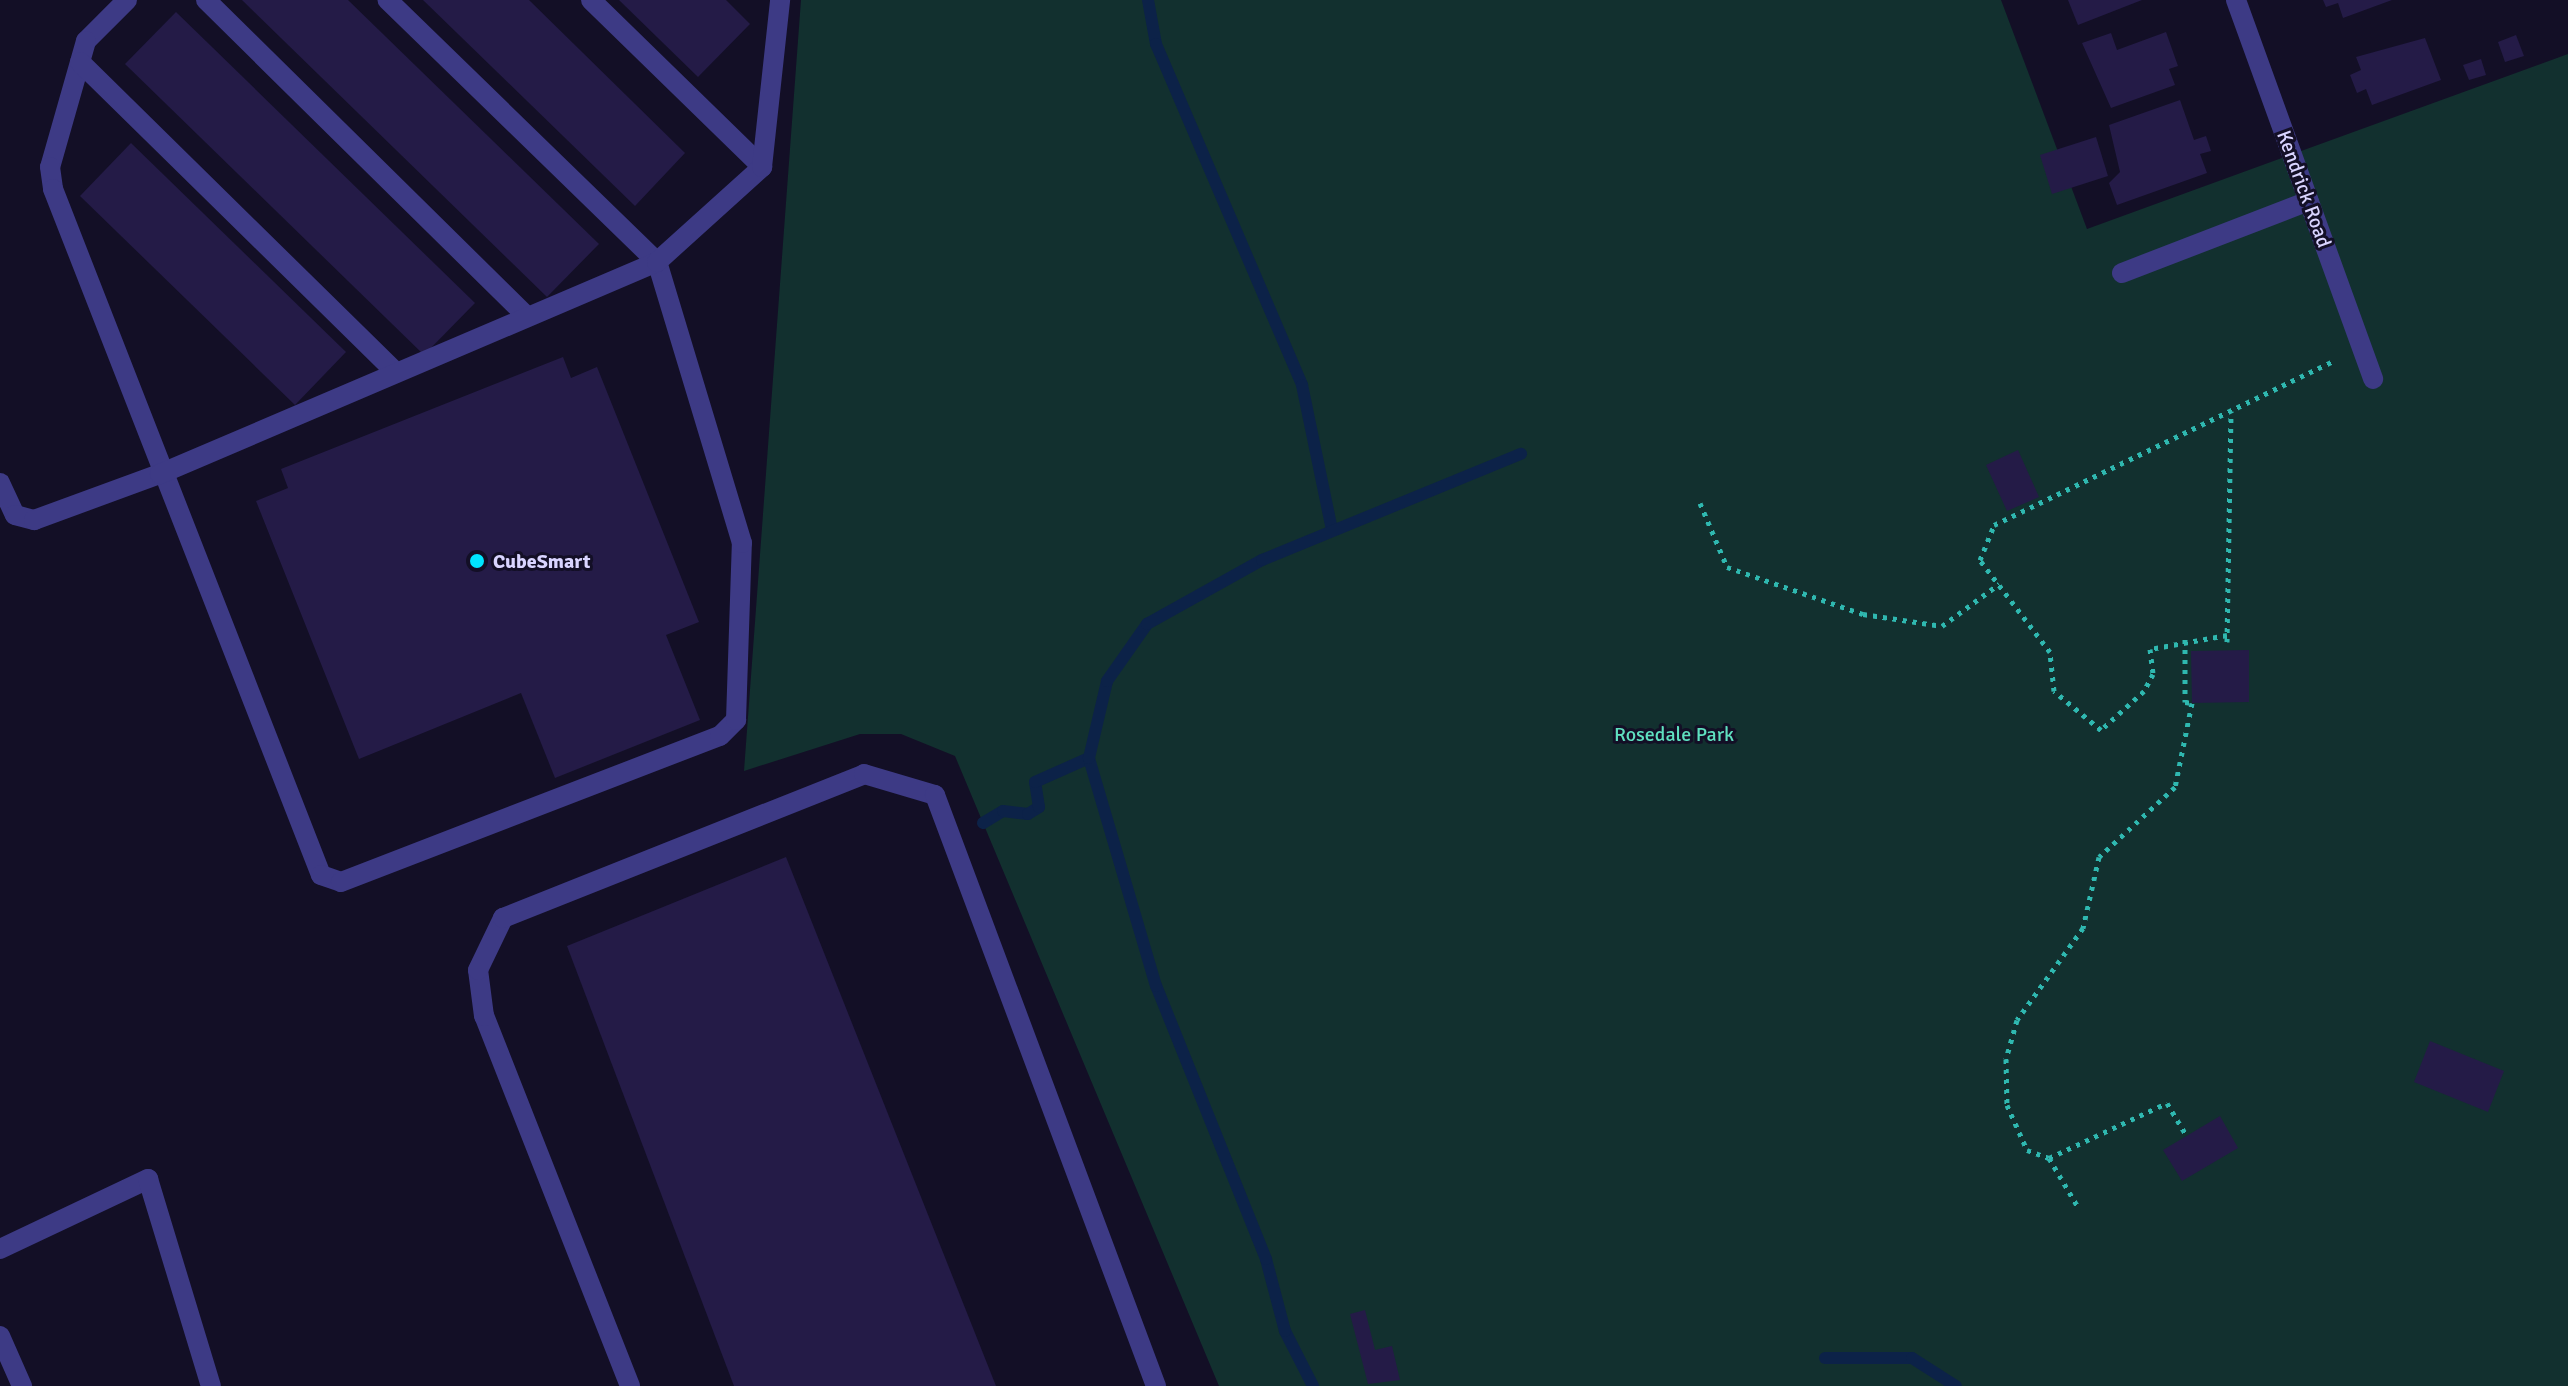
<!DOCTYPE html>
<html>
<head>
<meta charset="utf-8">
<style>
  body { margin:0 }
  #map { position:relative; width:2568px; height:1386px; overflow:hidden; background:#130f26; font-family:Signika,sans-serif }
  div>[style] { position:absolute }
  [style*='--x'] { left:calc(var(--x)*1px); top:calc(var(--y)*1px); width:calc(var(--w)*1px); rotate:calc(var(--a)*1deg) }
  .green>* { inset:0; background:#12302f }
  .stream>* { height:12px; margin:-6px; padding:0 6px; transform-origin:6px; border-radius:6px; background:#0c2248 }
  .building>* { inset:0; background:#241b47 }
  .path>* { height:5px; margin-top:-2.5px; transform-origin:0; background:repeating-linear-gradient(90deg,#2fb8b0 0 4px,transparent 0 10px) }
  .service>* { height:20px; margin:-10px; padding:0 10px; transform-origin:10px; border-radius:10px; background:#3d3a85 }
  .minor>* { height:20px; margin:-10px; padding:0 10px; transform-origin:10px; border-radius:10px; background:#3d3a85 }
  .dots>* { width:22px; height:22px; translate:-50% -50%; box-sizing:border-box; border:4px solid #130f26; border-radius:50% }
  span { translate:-50% -50%; white-space:nowrap; text-align:center; line-height:1.15; -webkit-text-stroke:6px #130f26; paint-order:stroke }
  .street-label { font-size:20px; color:#d9d4ff }
  .poi-label { font-size:20px; color:#d9d4ff; font-weight:700 }
  .left { translate:0 -50%; text-align:left }
  .park-label { font-size:20px; color:#5fe0c0 }
</style>
</head>
<body>
<div id="map">
  <div class="green">
    <div style="clip-path:polygon(801px 0,2001px 0,2087px 229px,2568px 54px,2568px 1386px,1219px 1386px,955px 756px,901px 734px,860px 734px,744px 771px)"></div>
  </div>
  <div class="stream">
    <div style="--x:1148;--y:0;--w:45;--a:79.7"></div>
    <div style="--x:1156;--y:44;--w:371;--a:66.8"></div>
    <div style="--x:1302;--y:385;--w:148;--a:78.3"></div>
    <div style="--x:983;--y:823;--w:23;--a:-31"></div>
    <div style="--x:1003;--y:811;--w:25;--a:7"></div>
    <div style="--x:1028;--y:814;--w:13;--a:-32"></div>
    <div style="--x:1039;--y:807;--w:25;--a:-99"></div>
    <div style="--x:1035;--y:782;--w:59;--a:-24"></div>
    <div style="--x:1825;--y:1358;--w:87;--a:0"></div>
    <div style="--x:1912;--y:1358;--w:52;--a:32.5"></div>
    <div style="--x:1313;--y:1386;--w:62;--a:-117"></div>
    <div style="--x:1285;--y:1331;--w:74;--a:-104.8"></div>
    <div style="--x:1266;--y:1259;--w:294;--a:-111.9"></div>
    <div style="--x:1156;--y:986;--w:238;--a:-106.4"></div>
    <div style="--x:1089;--y:758;--w:79;--a:-76.8"></div>
    <div style="--x:1107;--y:681;--w:70;--a:-54.9"></div>
    <div style="--x:1147;--y:624;--w:132;--a:-29.1"></div>
    <div style="--x:1262;--y:560;--w:280;--a:-22.3"></div>
  </div>
  <div class="building">
    <div style="clip-path:polygon(242px 0,348px 0,599px 244px,547px 297px)"></div>
    <div style="clip-path:polygon(423px 0,529px 0,685px 153px,635px 206px)"></div>
    <div style="clip-path:polygon(619px 0,726px 0,750px 24px,698px 77px)"></div>
    <div style="clip-path:polygon(2068px 0,2142px 0,2078px 25px)"></div>
    <div style="clip-path:polygon(2323px 0,2392px 0,2343px 18px,2338px 3px,2326px 7px)"></div>
    <div style="clip-path:polygon(176px 12px,475px 303px,424px 355px,125px 64px)"></div>
    <div style="clip-path:polygon(2166px 32px,2178px 66px,2169px 69px,2175px 85px,2111px 108px,2082px 43px,2111px 33px,2117px 50px)"></div>
    <div style="clip-path:polygon(2516px 35px,2524px 56px,2505px 62px,2498px 42px)"></div>
    <div style="clip-path:polygon(2425px 38px,2441px 80px,2372px 105px,2366px 89px,2357px 93px,2350px 75px,2361px 70px,2356px 57px)"></div>
    <div style="clip-path:polygon(2481px 59px,2486px 75px,2469px 80px,2463px 65px)"></div>
    <div style="clip-path:polygon(2180px 100px,2194px 140px,2206px 136px,2211px 151px,2200px 154px,2207px 173px,2117px 205px,2109px 183px,2120px 172px,2109px 125px)"></div>
    <div style="clip-path:polygon(2096px 137px,2108px 176px,2052px 194px,2040px 155px)"></div>
    <div style="clip-path:polygon(131px 143px,346px 352px,295px 405px,80px 196px)"></div>
    <div style="clip-path:polygon(563px 357px,571px 378px,597px 367px,699px 622px,666px 635px,700px 720px,555px 778px,521px 693px,359px 759px,256px 501px,288px 488px,281px 469px)"></div>
    <div style="clip-path:polygon(2018px 450px,2039px 497px,2007px 511px,1986px 465px)"></div>
    <div style="clip-path:polygon(2249px 650px,2249px 702px,2192px 703px,2191px 651px)"></div>
    <div style="clip-path:polygon(786px 857px,996px 1386px,734px 1386px,567px 946px)"></div>
    <div style="clip-path:polygon(2430px 1041px,2504px 1071px,2488px 1112px,2414px 1082px)"></div>
    <div style="clip-path:polygon(2220px 1116px,2238px 1148px,2182px 1181px,2163px 1150px)"></div>
    <div style="clip-path:polygon(1365px 1310px,1375px 1350px,1392px 1346px,1400px 1380px,1368px 1384px,1350px 1314px)"></div>
  </div>
  <div class="path">
    <div style="--x:1700;--y:503;--w:69;--a:67.1"></div>
    <div style="--x:1727;--y:567;--w:144;--a:19.1"></div>
    <div style="--x:1863;--y:614;--w:80;--a:8.6"></div>
    <div style="--x:1942;--y:626;--w:71;--a:-36.4"></div>
    <div style="--x:2227;--y:635;--w:78;--a:169.7"></div>
    <div style="--x:2150;--y:649;--w:25;--a:83"></div>
    <div style="--x:2153;--y:674;--w:19;--a:118"></div>
    <div style="--x:2144;--y:691;--w:58;--a:137.8"></div>
    <div style="--x:2101;--y:730;--w:61;--a:-140.3"></div>
    <div style="--x:2054;--y:691;--w:39;--a:-96"></div>
    <div style="--x:2050;--y:652;--w:116;--a:-127.3"></div>
    <div style="--x:1980;--y:560;--w:38;--a:-68"></div>
    <div style="--x:1994;--y:525;--w:377;--a:-25.8"></div>
    <div style="--x:2185;--y:639;--w:63;--a:90"></div>
    <div style="--x:2185;--y:702;--w:7;--a:8"></div>
    <div style="--x:2192;--y:703;--w:86;--a:101.4"></div>
    <div style="--x:2175;--y:787;--w:103;--a:137.4"></div>
    <div style="--x:2099;--y:857;--w:73;--a:102.7"></div>
    <div style="--x:2083;--y:928;--w:113;--a:125.7"></div>
    <div style="--x:2017;--y:1020;--w:41;--a:105.8"></div>
    <div style="--x:2006;--y:1059;--w:46;--a:88.8"></div>
    <div style="--x:2007;--y:1105;--w:49;--a:66"></div>
    <div style="--x:2027;--y:1150;--w:23;--a:20"></div>
    <div style="--x:2049;--y:1158;--w:130;--a:-25"></div>
    <div style="--x:2167;--y:1103;--w:39;--a:59"></div>
    <div style="--x:2227;--y:642;--w:231;--a:-89"></div>
    <div style="--x:2049;--y:1158;--w:57;--a:59.4"></div>
  </div>
  <div class="service">
    <div style="--x:127;--y:0;--w:58;--a:135"></div>
    <div style="--x:86;--y:41;--w:131;--a:105.9"></div>
    <div style="--x:50;--y:167;--w:22;--a:82"></div>
    <div style="--x:53;--y:189;--w:736;--a:68.66"></div>
    <div style="--x:321;--y:875;--w:21;--a:19"></div>
    <div style="--x:341;--y:882;--w:406;--a:-21.1"></div>
    <div style="--x:720;--y:736;--w:23;--a:-45"></div>
    <div style="--x:736;--y:720;--w:177;--a:-88.1"></div>
    <div style="--x:742;--y:543;--w:294;--a:-106.8"></div>
    <div style="--x:657;--y:262;--w:376;--a:-135.8"></div>
    <div style="--x:206;--y:0;--w:451;--a:44.6"></div>
    <div style="--x:591;--y:0;--w:239;--a:44.3"></div>
    <div style="--x:80;--y:62;--w:443;--a:44.5"></div>
    <div style="--x:2122;--y:273;--w:200;--a:-21.1"></div>
    <div style="--x:0;--y:483;--w:35;--a:65"></div>
    <div style="--x:15;--y:515;--w:20;--a:15"></div>
    <div style="--x:34;--y:520;--w:134;--a:-20.1"></div>
    <div style="--x:160;--y:474;--w:540;--a:-23.1"></div>
    <div style="--x:657;--y:262;--w:142;--a:-42.1"></div>
    <div style="--x:762;--y:167;--w:168;--a:-83.8"></div>
    <div style="--x:0;--y:1249;--w:164;--a:-25.3"></div>
    <div style="--x:148;--y:1179;--w:216;--a:73.1"></div>
    <div style="--x:0;--y:1336;--w:55;--a:66.3"></div>
    <div style="--x:630;--y:1386;--w:398;--a:-111.5"></div>
    <div style="--x:484;--y:1016;--w:46;--a:-97.4"></div>
    <div style="--x:478;--y:970;--w:58;--a:-64.3"></div>
    <div style="--x:503;--y:918;--w:389;--a:-21.7"></div>
    <div style="--x:864;--y:774;--w:74;--a:16.5"></div>
    <div style="--x:935;--y:795;--w:631;--a:69.5"></div>
  </div>
  <div class="minor">
    <div style="--x:2236;--y:0;--w:403;--a:70.1"></div>
  </div>
  <div class="dots">
    <div style="left:477px;top:561px;background:#00e5ff"></div>
  </div>
  <div class="street-label">
    <span style="left:2304px;top:189px;rotate:70deg">Kendrick Road</span>
  </div>
  <div class="poi-label">
    <span class="left" style="left:493px;top:561px">CubeSmart</span>
  </div>
  <div class="park-label">
    <span style="left:1674px;top:734px">Rosedale Park</span>
  </div>
</div>
</body>
</html>
